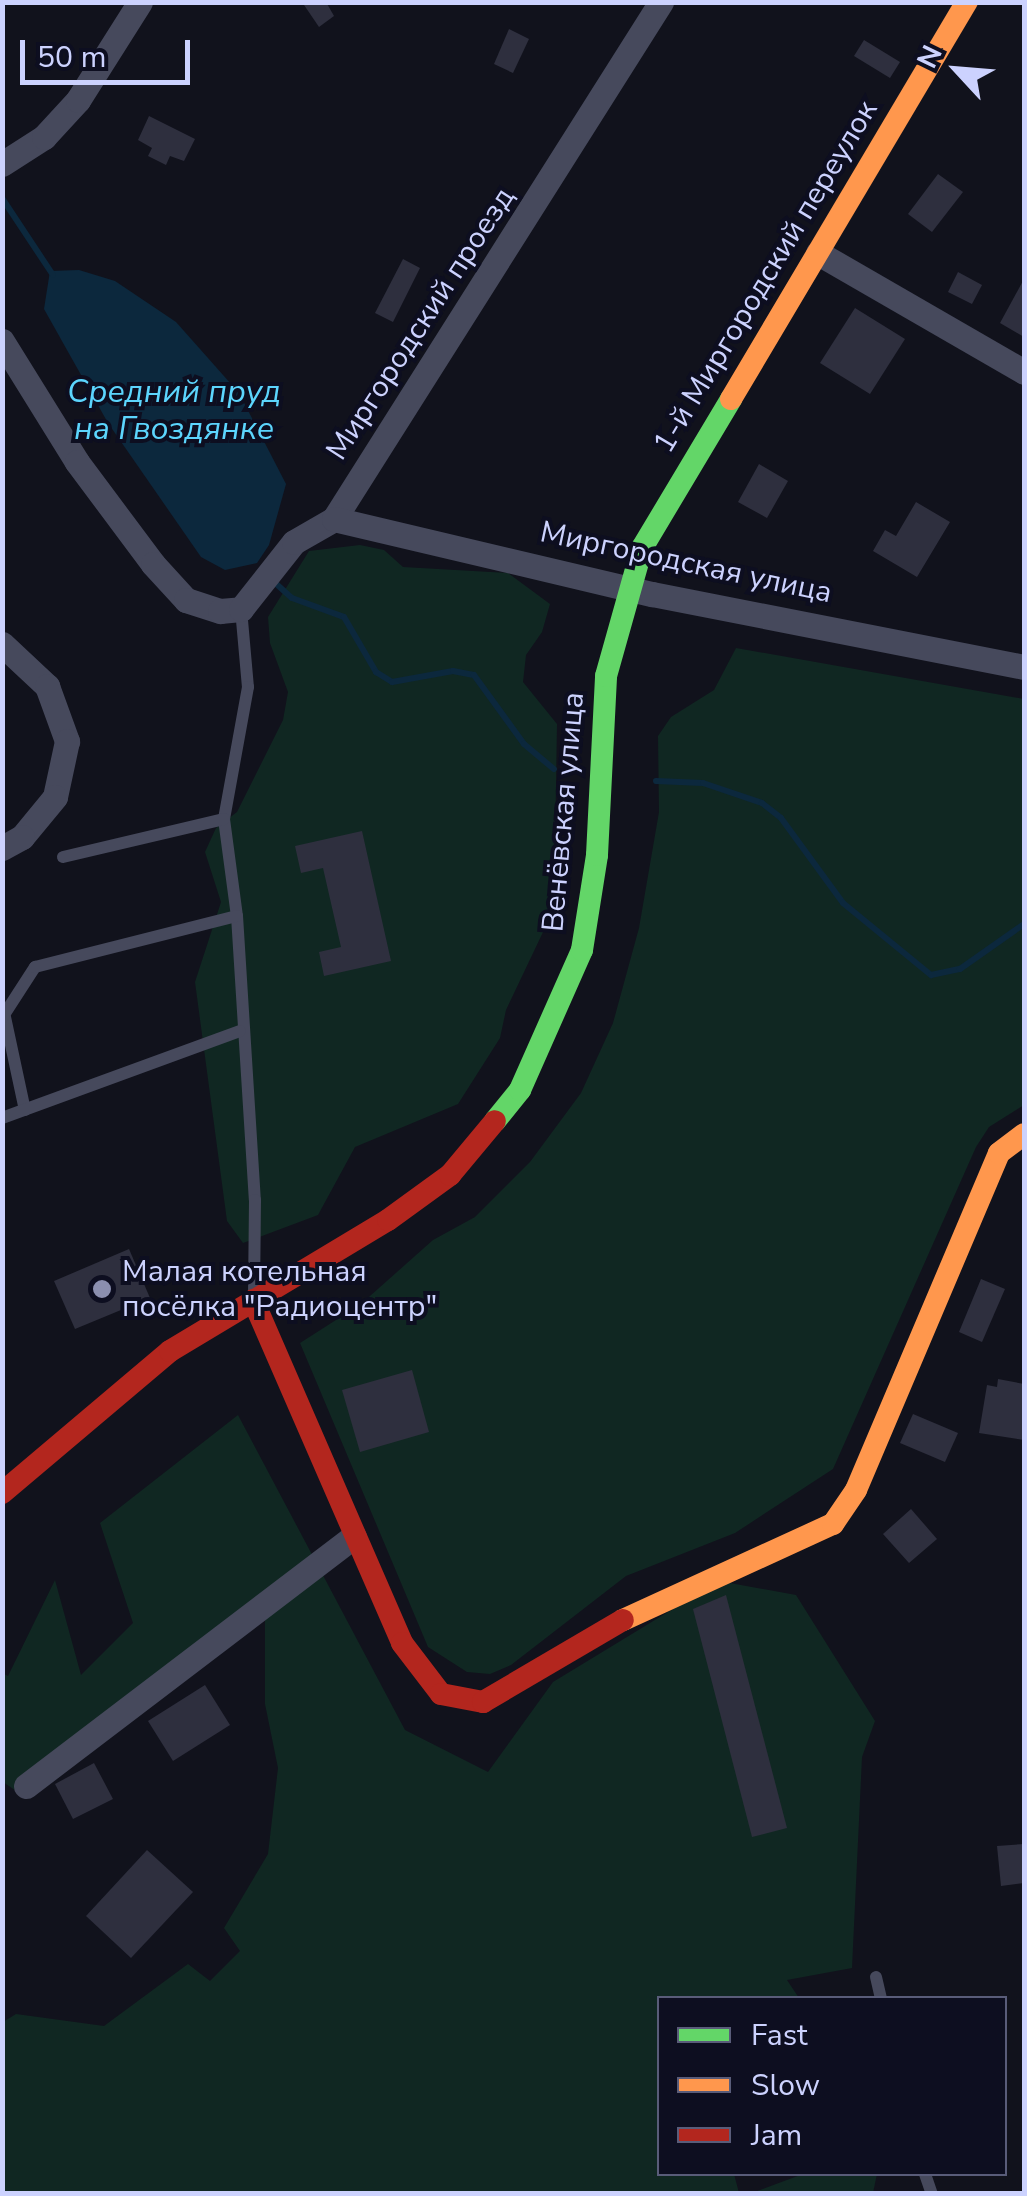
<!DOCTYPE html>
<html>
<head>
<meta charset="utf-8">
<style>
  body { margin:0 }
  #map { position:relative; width:1027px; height:2196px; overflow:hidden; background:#11121c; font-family:"Nunito Sans",sans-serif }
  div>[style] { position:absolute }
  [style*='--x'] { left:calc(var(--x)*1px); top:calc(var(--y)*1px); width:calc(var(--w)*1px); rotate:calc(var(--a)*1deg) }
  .green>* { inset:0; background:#102722 }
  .water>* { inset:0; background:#0c283d }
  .stream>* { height:6px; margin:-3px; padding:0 3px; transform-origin:3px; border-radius:3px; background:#0c283d }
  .building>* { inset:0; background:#2e2f3e }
  .lane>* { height:12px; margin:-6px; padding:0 6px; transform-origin:6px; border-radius:6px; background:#46495c }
  .street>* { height:25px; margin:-12.5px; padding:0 12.5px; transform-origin:12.5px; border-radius:12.5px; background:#46495c }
  .fast>* { height:22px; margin:-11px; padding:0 11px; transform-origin:11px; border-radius:11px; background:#63d668 }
  .slow>* { height:22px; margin:-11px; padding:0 11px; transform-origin:11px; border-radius:11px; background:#ff974d }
  .jam>* { height:22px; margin:-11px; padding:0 11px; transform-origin:11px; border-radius:11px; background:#b3261e }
  .dots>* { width:28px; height:28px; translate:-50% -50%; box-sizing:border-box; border:5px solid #0d0e20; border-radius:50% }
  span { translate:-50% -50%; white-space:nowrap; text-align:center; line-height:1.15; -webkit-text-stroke:8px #0d0e20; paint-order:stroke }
  .street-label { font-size:30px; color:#ccd2fe }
  .poi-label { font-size:30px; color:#ccd2fe }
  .left { translate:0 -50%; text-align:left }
  .water-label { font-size:32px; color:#5cd5fd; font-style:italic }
  .frame { position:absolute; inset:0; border:5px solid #ccd2fe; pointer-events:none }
  .legend { position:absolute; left:657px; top:1996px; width:350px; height:180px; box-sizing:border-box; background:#0d0e20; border:2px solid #595c79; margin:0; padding:12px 18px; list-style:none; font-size:30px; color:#ccd2fe }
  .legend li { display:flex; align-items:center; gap:20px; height:50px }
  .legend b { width:50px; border:2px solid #595c79 }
  .north { position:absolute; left:907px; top:20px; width:100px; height:100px; -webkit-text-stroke:8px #0d0e20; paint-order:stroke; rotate:296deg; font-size:28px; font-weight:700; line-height:40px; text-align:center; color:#ccd2fe }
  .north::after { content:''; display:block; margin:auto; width:35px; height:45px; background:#ccd2fe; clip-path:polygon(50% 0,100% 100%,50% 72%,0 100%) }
  .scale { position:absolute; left:20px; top:40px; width:170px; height:45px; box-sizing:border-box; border:5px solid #ccd2fe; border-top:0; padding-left:12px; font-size:30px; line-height:35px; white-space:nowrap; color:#ccd2fe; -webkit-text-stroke:8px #0d0e20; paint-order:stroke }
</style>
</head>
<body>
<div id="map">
  <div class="green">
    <div style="clip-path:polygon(360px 545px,384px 550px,403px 567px,508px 573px,550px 604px,542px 632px,526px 655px,523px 682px,557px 724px,554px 909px,506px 1010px,500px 1038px,458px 1104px,355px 1147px,318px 1215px,243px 1243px,227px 1221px,195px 982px,221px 902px,205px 852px,216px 828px,237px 812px,283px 720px,288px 692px,270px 643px,268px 617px,309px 551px)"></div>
    <div style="clip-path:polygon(736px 648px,1024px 699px,1024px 1105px,989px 1127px,976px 1147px,833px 1469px,735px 1533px,626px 1576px,511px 1665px,490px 1674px,467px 1672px,428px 1647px,300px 1343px,361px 1304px,433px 1240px,475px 1217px,530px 1162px,581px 1093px,613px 1023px,639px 928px,659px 812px,658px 736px,671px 717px,714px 690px)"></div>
    <div style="clip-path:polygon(238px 1415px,405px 1730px,488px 1772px,553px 1682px,719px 1581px,796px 1595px,875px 1721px,862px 1757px,852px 1968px,787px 1980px,799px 1998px,660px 1998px,660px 2174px,734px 2174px,739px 2193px,3px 2193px,3px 2022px,16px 2014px,104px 2026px,188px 1964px,210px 1981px,240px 1951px,224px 1928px,268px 1854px,278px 1768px,265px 1704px,265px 1615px,25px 1797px,3px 1782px,2px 1673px,8px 1676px,55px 1580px,81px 1675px,133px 1623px,100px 1523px)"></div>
    <div style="clip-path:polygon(803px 2174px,877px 2174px,873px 2193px,752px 2193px)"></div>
  </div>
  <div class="water">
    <div style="clip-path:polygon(79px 270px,115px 281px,176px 322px,239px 393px,286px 484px,269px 545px,257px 563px,225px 570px,201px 557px,108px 423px,44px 309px,50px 271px)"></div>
  </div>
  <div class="stream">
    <div style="--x:2;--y:198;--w:92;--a:56.5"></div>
    <div style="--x:273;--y:581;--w:25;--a:42"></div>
    <div style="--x:292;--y:598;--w:55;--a:20.1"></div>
    <div style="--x:344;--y:617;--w:64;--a:59.8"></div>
    <div style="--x:376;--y:672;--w:19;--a:32"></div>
    <div style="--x:392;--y:682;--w:62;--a:-10.2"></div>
    <div style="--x:453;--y:671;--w:21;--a:11"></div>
    <div style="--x:474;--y:675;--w:85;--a:54.1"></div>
    <div style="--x:524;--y:744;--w:39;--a:40"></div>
    <div style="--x:656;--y:781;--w:47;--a:2.4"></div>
    <div style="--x:703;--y:783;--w:62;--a:18.7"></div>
    <div style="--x:762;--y:803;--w:24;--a:38"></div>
    <div style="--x:781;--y:818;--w:105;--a:53.9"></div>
    <div style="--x:843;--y:903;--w:114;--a:39.3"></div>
    <div style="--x:931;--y:975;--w:30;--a:-12"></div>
    <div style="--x:960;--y:969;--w:78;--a:-35.1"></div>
  </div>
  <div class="building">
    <div style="clip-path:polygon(302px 2px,326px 2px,334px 16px,319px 27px)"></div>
    <div style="clip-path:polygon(509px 29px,529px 39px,513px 73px,494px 64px)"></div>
    <div style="clip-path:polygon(864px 40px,900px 62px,890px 78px,854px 56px)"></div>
    <div style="clip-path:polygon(149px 116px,195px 139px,184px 161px,170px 156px,166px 165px,148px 156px,152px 148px,138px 140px)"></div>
    <div style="clip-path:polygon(938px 174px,963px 192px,932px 232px,908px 214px)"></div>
    <div style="clip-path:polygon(403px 259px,420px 268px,393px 322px,375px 313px)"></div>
    <div style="clip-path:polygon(958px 272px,982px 285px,972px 304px,948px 292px)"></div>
    <div style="clip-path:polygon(1024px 279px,1024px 337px,1000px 323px)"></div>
    <div style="clip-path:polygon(855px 308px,905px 339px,870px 394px,820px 363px)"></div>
    <div style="clip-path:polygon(759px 464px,788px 481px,767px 518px,738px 502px)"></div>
    <div style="clip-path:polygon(916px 502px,950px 522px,917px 577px,873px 551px,885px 530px,896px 536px)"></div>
    <div style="clip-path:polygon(362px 831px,391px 961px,324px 976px,319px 952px,341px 947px,323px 868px,301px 873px,295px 846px)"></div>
    <div style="clip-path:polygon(129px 1249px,150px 1298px,75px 1329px,54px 1281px)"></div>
    <div style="clip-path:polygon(981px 1279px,1005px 1289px,982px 1342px,959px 1332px)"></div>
    <div style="clip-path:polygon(412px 1370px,429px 1432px,360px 1452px,342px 1390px)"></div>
    <div style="clip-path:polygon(998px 1379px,1024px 1384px,1024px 1440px,979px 1433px,987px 1385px,997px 1387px)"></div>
    <div style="clip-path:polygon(913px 1414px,958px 1433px,945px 1462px,900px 1443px)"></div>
    <div style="clip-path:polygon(911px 1509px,937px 1539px,909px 1563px,883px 1534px)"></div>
    <div style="clip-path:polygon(726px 1595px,787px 1828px,752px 1837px,693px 1609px)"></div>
    <div style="clip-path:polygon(205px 1685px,230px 1725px,173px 1761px,148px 1721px)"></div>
    <div style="clip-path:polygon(94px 1763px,113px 1799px,73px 1819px,55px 1784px)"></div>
    <div style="clip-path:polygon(1024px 1844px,1024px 1883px,1001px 1886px,997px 1846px)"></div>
    <div style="clip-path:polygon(147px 1850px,193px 1892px,131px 1958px,86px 1916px)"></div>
  </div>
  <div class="lane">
    <div style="--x:241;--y:609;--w:78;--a:84.9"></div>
    <div style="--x:248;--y:687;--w:134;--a:100.3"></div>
    <div style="--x:224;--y:819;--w:98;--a:82.4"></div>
    <div style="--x:237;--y:916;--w:285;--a:86.4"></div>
    <div style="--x:255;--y:1200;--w:92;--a:90.6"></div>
    <div style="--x:63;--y:857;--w:165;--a:-13.3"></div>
    <div style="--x:5;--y:1017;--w:95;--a:77.9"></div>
    <div style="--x:2;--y:1018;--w:61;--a:-57.1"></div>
    <div style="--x:35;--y:967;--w:208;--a:-14.2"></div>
    <div style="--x:2;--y:1118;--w:253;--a:-20.1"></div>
    <div style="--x:876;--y:1977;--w:22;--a:77"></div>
    <div style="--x:925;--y:2174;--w:21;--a:71"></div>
  </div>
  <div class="street">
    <div style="--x:2;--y:164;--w:50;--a:-32.7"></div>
    <div style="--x:44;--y:137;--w:50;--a:-47.4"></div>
    <div style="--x:78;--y:100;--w:116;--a:-57.7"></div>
    <div style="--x:818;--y:253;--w:238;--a:30"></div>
    <div style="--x:2;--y:341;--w:142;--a:58.2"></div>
    <div style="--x:77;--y:462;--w:127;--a:53.3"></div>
    <div style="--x:153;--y:564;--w:49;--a:47.5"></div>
    <div style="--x:186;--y:600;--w:36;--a:18"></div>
    <div style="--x:220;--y:611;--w:21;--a:-5"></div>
    <div style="--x:241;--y:609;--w:85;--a:-51.7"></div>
    <div style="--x:294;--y:542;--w:46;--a:-29.9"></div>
    <div style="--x:334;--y:519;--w:612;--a:-57.69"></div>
    <div style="--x:334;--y:519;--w:327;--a:13.3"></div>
    <div style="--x:652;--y:594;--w:379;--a:11.1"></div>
    <div style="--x:2;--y:644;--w:62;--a:43"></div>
    <div style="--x:47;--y:686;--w:59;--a:70"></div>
    <div style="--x:67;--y:741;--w:57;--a:102.1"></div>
    <div style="--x:55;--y:797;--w:52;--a:129.5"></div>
    <div style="--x:22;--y:837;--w:23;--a:151"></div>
    <div style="--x:26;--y:1786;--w:412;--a:-37.3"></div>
  </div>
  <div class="fast">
    <div style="--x:495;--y:1121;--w:40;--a:-51"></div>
    <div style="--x:520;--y:1090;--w:153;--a:-66.1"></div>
    <div style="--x:582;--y:950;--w:96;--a:-81"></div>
    <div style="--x:597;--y:855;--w:179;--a:-87.1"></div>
    <div style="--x:606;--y:676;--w:133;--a:-74.3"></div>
    <div style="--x:642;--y:548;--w:174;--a:-59.1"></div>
  </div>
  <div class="slow">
    <div style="--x:731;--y:399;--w:462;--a:-59.3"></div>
    <div style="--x:623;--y:1620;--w:231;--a:-24.6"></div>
    <div style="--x:833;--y:1524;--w:41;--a:-55.9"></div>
    <div style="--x:856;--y:1490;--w:366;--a:-67"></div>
    <div style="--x:999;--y:1153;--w:31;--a:-37"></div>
  </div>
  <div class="jam">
    <div style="--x:253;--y:1300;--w:374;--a:66.5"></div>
    <div style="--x:402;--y:1643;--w:64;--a:52.6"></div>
    <div style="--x:441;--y:1694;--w:43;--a:10.8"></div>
    <div style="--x:483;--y:1702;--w:162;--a:-30.4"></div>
    <div style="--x:2;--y:1493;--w:220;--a:-40.2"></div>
    <div style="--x:170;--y:1351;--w:254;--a:-31"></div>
    <div style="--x:388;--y:1220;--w:77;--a:-36"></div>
    <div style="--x:450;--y:1175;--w:70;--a:-50.2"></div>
  </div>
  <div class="dots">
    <div style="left:102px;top:1289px;background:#8b8faf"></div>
  </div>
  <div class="street-label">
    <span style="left:766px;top:277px;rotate:-59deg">1-й Миргородский переулок</span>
    <span style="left:421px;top:324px;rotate:-57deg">Миргородский проезд</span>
    <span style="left:686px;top:563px;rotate:12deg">Миргородская улица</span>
    <span style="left:564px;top:812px;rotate:-85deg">Венёвская улица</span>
  </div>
  <div class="poi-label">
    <span class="left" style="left:122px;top:1289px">Малая котельная<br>посёлка "Радиоцентр"</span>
  </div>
  <div class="water-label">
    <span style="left:174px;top:411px">Средний пруд<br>на Гвоздянке</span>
  </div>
  <div class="frame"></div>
  <ul class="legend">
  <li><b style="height:12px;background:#63d668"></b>Fast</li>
  <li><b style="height:12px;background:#ff974d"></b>Slow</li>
  <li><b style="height:12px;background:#b3261e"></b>Jam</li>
  </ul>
  <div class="north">N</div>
  <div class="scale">50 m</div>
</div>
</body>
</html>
